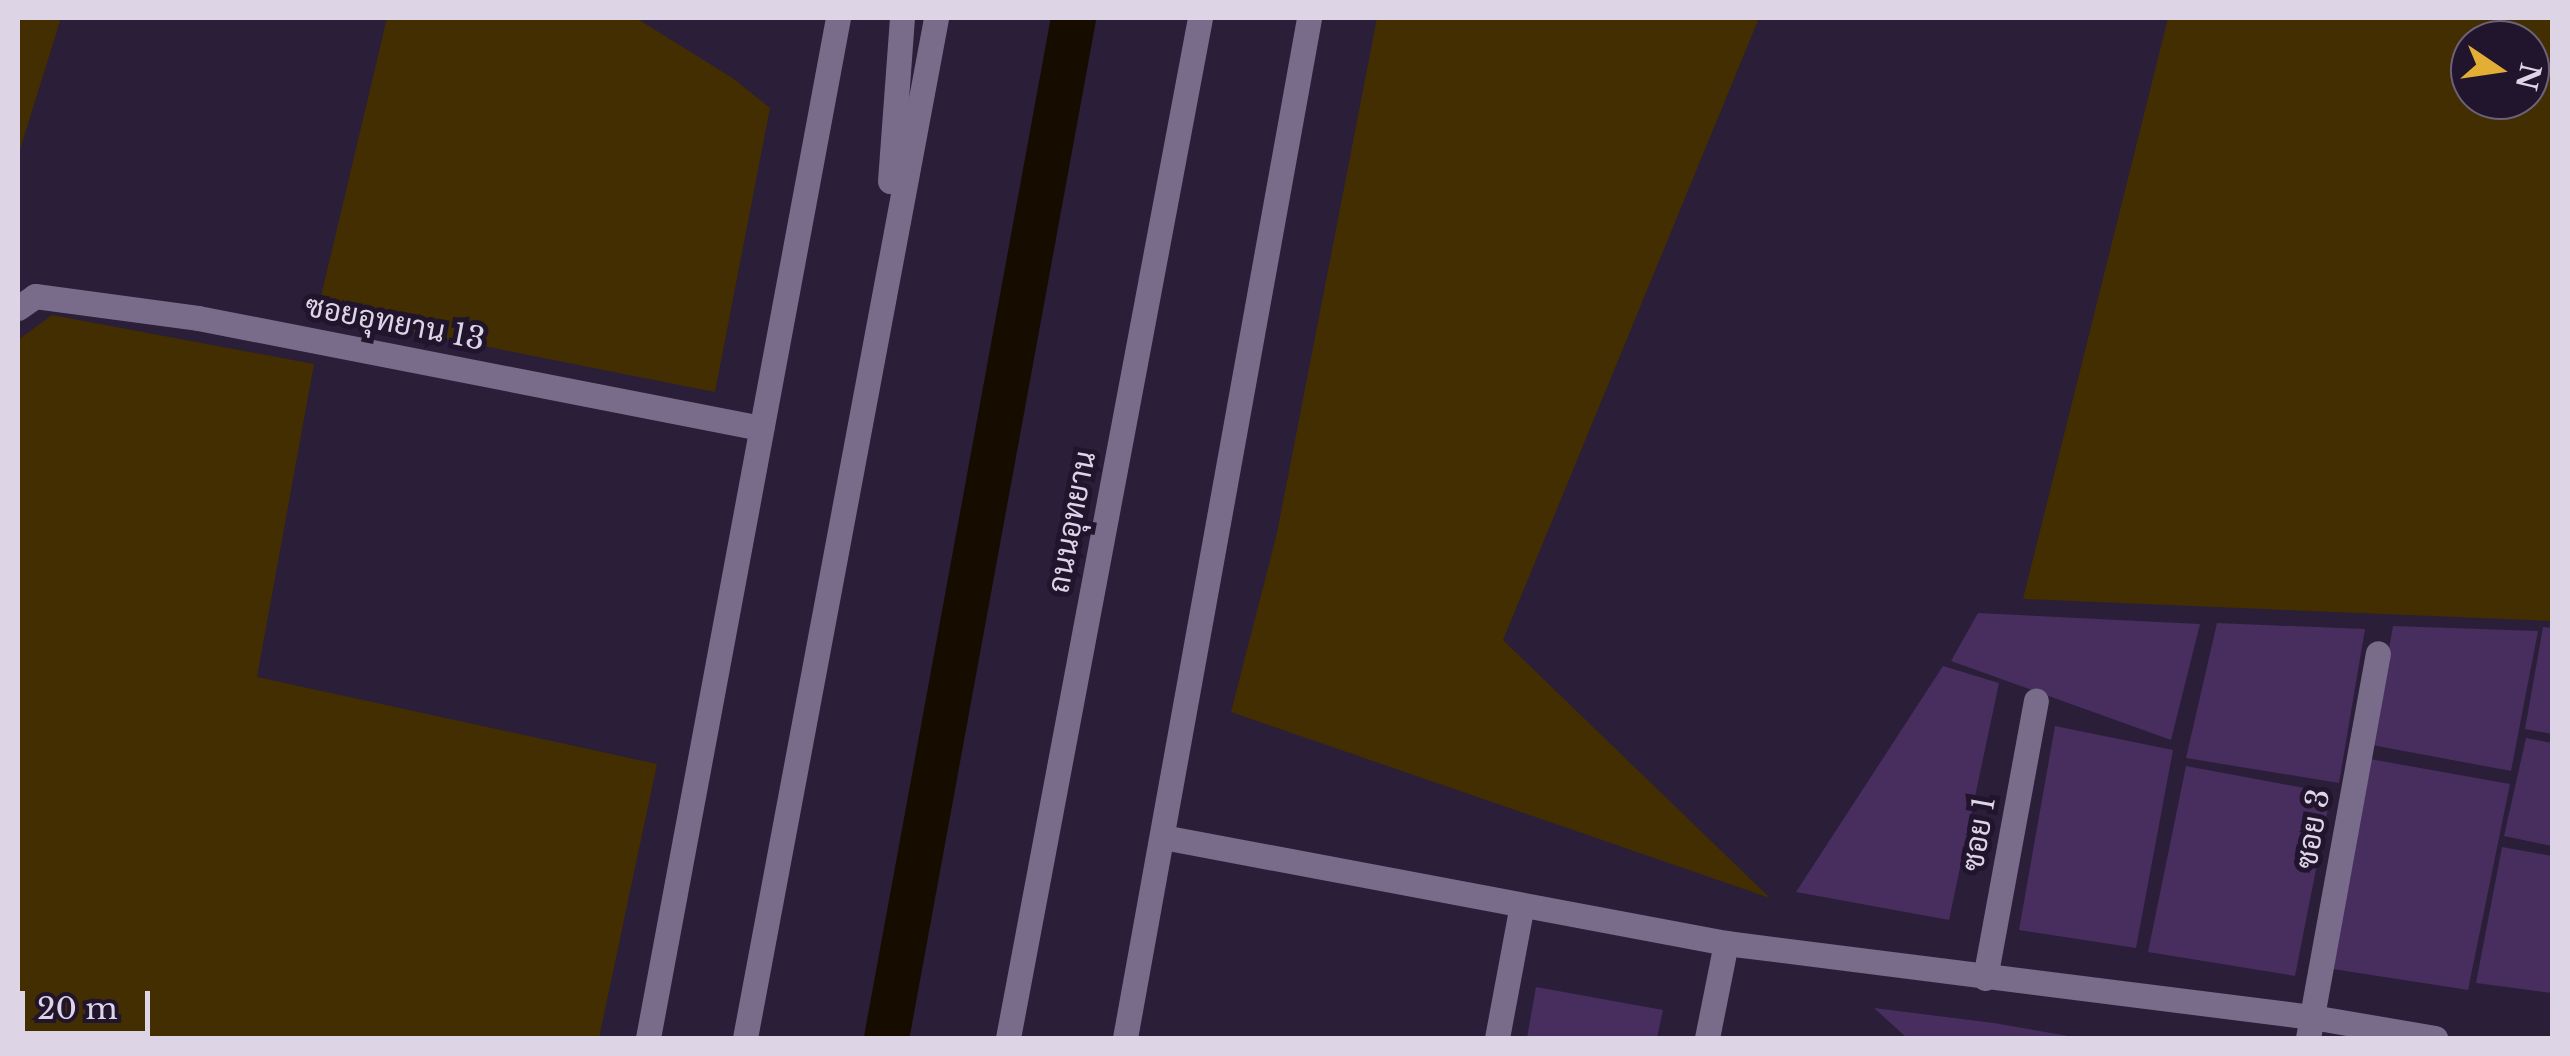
<!DOCTYPE html>
<html>
<head>
<meta charset="utf-8">
<style>
  body { margin:0 }
  #map { position:relative; width:2570px; height:1056px; overflow:hidden; background:#2b1e38; font-family:"Libre Baskerville",Sarabun,serif }
  div>[style] { position:absolute }
  [style*='--x'] { left:calc(var(--x)*1px); top:calc(var(--y)*1px); width:calc(var(--w)*1px); rotate:calc(var(--a)*1deg) }
  .green>* { inset:0; background:#422e00 }
  .canal>* { height:45px; margin:-22.5px; padding:0 22.5px; transform-origin:22.5px; border-radius:22.5px; background:#160d00 }
  .building>* { inset:0; background:#472e5f }
  .street>* { height:25px; margin:-12.5px; padding:0 12.5px; transform-origin:12.5px; border-radius:12.5px; background:#796b8a }
  .secondary>* { height:25px; margin:-12.5px; padding:0 12.5px; transform-origin:12.5px; border-radius:12.5px; background:#796b8a }
  span { translate:-50% -50%; white-space:nowrap; text-align:center; line-height:1.15; -webkit-text-stroke:10px #21142d; paint-order:stroke }
  .street-label { font-size:30px; color:#ddd5e6 }
  .frame { position:absolute; inset:0; border:20px solid #ddd5e6; pointer-events:none }
  .north { position:absolute; left:2450px; top:20px; width:100px; height:100px; box-sizing:border-box; background:#21142d; border:2px solid #6c6177; border-radius:50%; rotate:103deg; font-size:28px; font-weight:700; line-height:40px; text-align:center; color:#ddd5e6 }
  .north::after { content:''; display:block; margin:auto; width:35px; height:45px; background:#e3ae35; clip-path:polygon(50% 0,100% 100%,50% 72%,0 100%) }
  .scale { position:absolute; left:20px; top:991px; width:130px; height:45px; box-sizing:border-box; border:5px solid #ddd5e6; border-top:0; padding-left:12px; font-size:30px; line-height:35px; white-space:nowrap; color:#ddd5e6; -webkit-text-stroke:8px #21142d; paint-order:stroke }
</style>
</head>
<body>
<div id="map">
  <div class="green">
    <div style="clip-path:polygon(18px 18px,61px 18px,18px 156px)"></div>
    <div style="clip-path:polygon(387px 18px,636px 18px,734px 79px,770px 108px,715px 392px,317px 313px)"></div>
    <div style="clip-path:polygon(1377px 18px,1759px 18px,1503px 640px,1770px 898px,1231px 712px,1277px 533px)"></div>
    <div style="clip-path:polygon(evenodd,2168px 18px,2552px 18px,2552px 621px,2023px 599px,2168px 18px,2530px 40px,2530px 100px,2470px 100px,2470px 40px,2530px 40px)"></div>
    <div style="clip-path:polygon(52px 315px,314px 364px,257px 677px,657px 764px,599px 1038px,18px 1038px,18px 340px)"></div>
  </div>
  <div class="canal">
    <div style="--x:886;--y:1038;--w:1037;--a:-79.61"></div>
  </div>
  <div class="building">
    <div style="clip-path:polygon(1978px 613px,2200px 624px,2171px 740px,1951px 661px)"></div>
    <div style="clip-path:polygon(2217px 623px,2365px 629px,2339px 783px,2186px 758px)"></div>
    <div style="clip-path:polygon(2393px 626px,2538px 631px,2511px 771px,2372px 745px)"></div>
    <div style="clip-path:polygon(2543px 627px,2552px 628px,2552px 734px,2525px 729px)"></div>
    <div style="clip-path:polygon(1943px 666px,1999px 683px,1949px 920px,1796px 892px)"></div>
    <div style="clip-path:polygon(2055px 726px,2173px 750px,2136px 948px,2019px 930px)"></div>
    <div style="clip-path:polygon(2526px 738px,2552px 743px,2552px 846px,2504px 836px)"></div>
    <div style="clip-path:polygon(2370px 759px,2510px 784px,2468px 990px,2333px 969px)"></div>
    <div style="clip-path:polygon(2186px 766px,2331px 793px,2295px 976px,2148px 952px)"></div>
    <div style="clip-path:polygon(2502px 847px,2552px 856px,2552px 993px,2476px 983px)"></div>
    <div style="clip-path:polygon(1536px 987px,1663px 1010px,1657px 1038px,1527px 1038px)"></div>
    <div style="clip-path:polygon(1874px 1008px,1994px 1023px,2080px 1038px,1907px 1038px)"></div>
  </div>
  <div class="street">
    <div style="--x:18;--y:308;--w:21;--a:-35"></div>
    <div style="--x:35;--y:296;--w:164;--a:7.7"></div>
    <div style="--x:198;--y:318;--w:574;--a:11.06"></div>
    <div style="--x:1163;--y:837;--w:573;--a:10.66"></div>
    <div style="--x:1726;--y:943;--w:591;--a:7.2"></div>
    <div style="--x:2312;--y:1017;--w:125;--a:9.7"></div>
    <div style="--x:1985;--y:978;--w:282;--a:-79.6"></div>
    <div style="--x:1497;--y:1038;--w:135;--a:-79.4"></div>
    <div style="--x:1707;--y:1038;--w:97;--a:-78.7"></div>
    <div style="--x:2308;--y:1038;--w:391;--a:-79.7"></div>
  </div>
  <div class="secondary">
    <div style="--x:890;--y:181;--w:163;--a:-85.8"></div>
    <div style="--x:648;--y:1038;--w:1038;--a:-79.45"></div>
    <div style="--x:745;--y:1038;--w:1038;--a:-79.39"></div>
    <div style="--x:1008;--y:1038;--w:1038;--a:-79.34"></div>
    <div style="--x:1125;--y:1038;--w:1036;--a:-79.77"></div>
  </div>
  <div class="street-label">
    <span style="left:395px;top:323px;rotate:11deg">ซอยอุทยาน 13</span>
    <span style="left:1072px;top:522px;rotate:-79deg">ถนนอุทยาน</span>
    <span style="left:2313px;top:829px;rotate:-80deg">ซอย 3</span>
    <span style="left:1979px;top:834px;rotate:-80deg">ซอย 1</span>
  </div>
  <div class="frame"></div>
  <div class="north">N</div>
  <div class="scale">20 m</div>
</div>
</body>
</html>
